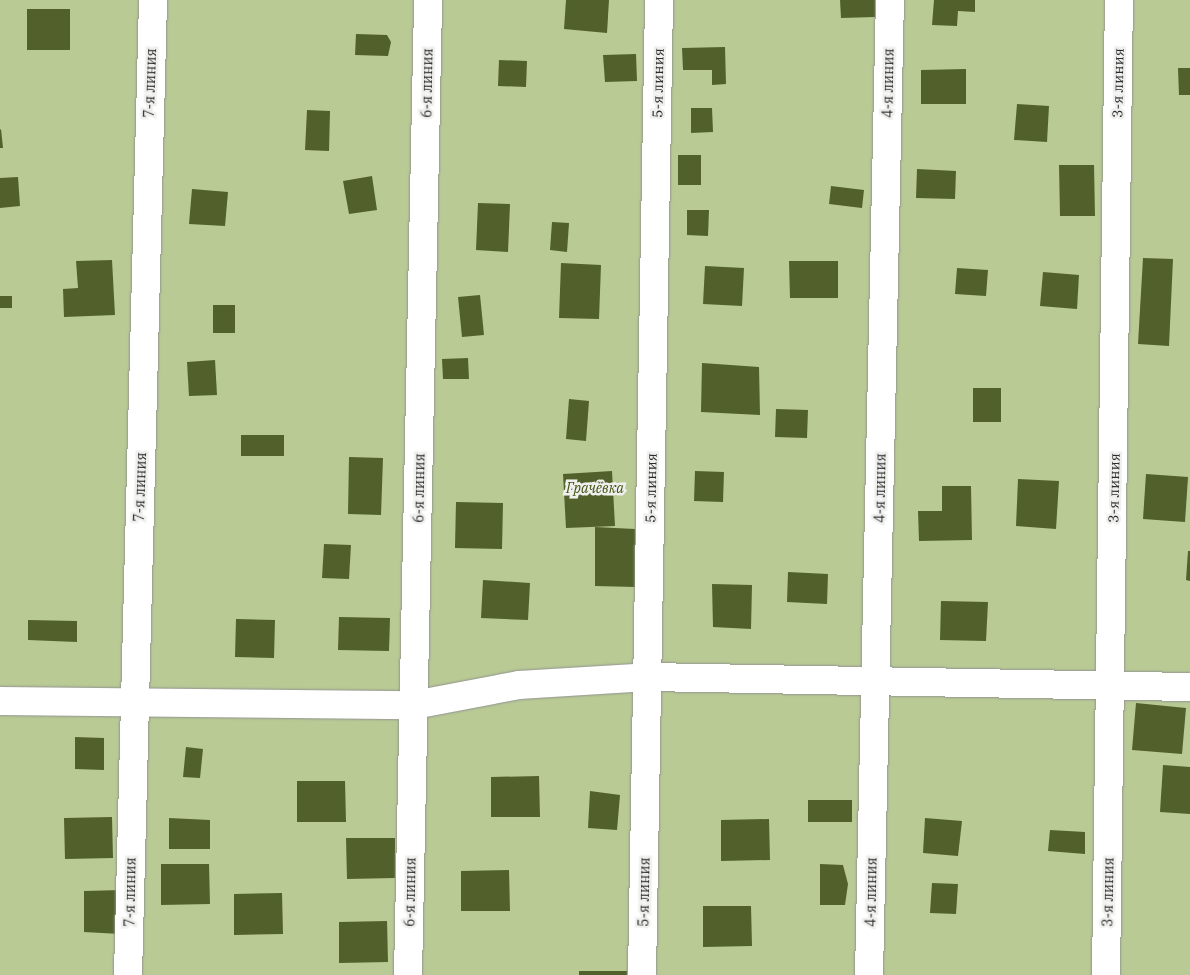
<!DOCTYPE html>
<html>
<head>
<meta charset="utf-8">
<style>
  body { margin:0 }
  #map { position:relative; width:1190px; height:975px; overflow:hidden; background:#e2e3e0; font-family:"IBM Plex Serif",serif }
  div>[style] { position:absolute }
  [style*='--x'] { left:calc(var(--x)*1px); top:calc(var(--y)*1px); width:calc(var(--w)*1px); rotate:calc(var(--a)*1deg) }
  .green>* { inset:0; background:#b9ca95 }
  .building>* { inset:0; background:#52612b }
  .roads { filter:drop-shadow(0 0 1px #929490) drop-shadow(0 0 1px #929490) }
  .minor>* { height:28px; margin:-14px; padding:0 14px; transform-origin:14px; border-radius:14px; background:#fff }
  span { translate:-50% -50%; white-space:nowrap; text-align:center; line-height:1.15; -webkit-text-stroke:5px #eff0ed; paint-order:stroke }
  .street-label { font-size:14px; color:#2b2c2b }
  .park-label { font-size:14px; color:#425212; font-style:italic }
</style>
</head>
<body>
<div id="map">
  <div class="green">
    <div style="clip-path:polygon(0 0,1190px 0,1190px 975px,0 975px)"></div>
  </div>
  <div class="building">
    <div style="clip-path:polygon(566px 0,609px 0,607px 33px,564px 29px)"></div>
    <div style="clip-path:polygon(840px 0,875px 0,875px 17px,841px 18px)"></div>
    <div style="clip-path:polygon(934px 0,975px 0,975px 12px,958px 11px,957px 26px,932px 25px)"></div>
    <div style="clip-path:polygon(27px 9px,70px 9px,70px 50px,27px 50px)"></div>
    <div style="clip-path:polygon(356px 34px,387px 35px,391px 42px,388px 56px,355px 55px)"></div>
    <div style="clip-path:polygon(725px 47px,726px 84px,712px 85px,712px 70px,683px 70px,682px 48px)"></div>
    <div style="clip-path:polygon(636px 54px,637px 81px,605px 82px,603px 55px)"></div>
    <div style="clip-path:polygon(499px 60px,527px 61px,526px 87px,498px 86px)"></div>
    <div style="clip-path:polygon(1178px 68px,1190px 68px,1190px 95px,1179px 95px)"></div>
    <div style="clip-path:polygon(966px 69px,966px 104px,921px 104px,921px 70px)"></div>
    <div style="clip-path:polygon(1017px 104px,1049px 106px,1047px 142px,1014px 140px)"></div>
    <div style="clip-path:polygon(691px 108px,712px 108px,713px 132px,691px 133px)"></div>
    <div style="clip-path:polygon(307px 110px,330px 111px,329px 151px,305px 150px)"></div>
    <div style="clip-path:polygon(1px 129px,3px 148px,0 148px,0 130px)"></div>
    <div style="clip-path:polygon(678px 155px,701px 155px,701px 185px,678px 185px)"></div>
    <div style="clip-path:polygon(1059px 165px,1094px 165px,1095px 216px,1060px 216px)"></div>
    <div style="clip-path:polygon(917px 169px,956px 171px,955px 199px,916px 198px)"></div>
    <div style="clip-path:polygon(372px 176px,377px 210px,349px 214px,343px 181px)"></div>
    <div style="clip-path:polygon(18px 177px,20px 206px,0 208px,0 178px)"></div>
    <div style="clip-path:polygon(831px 186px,864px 190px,862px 208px,829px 204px)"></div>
    <div style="clip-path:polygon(192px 189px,228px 192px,225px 226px,189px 224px)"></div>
    <div style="clip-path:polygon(478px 203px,510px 204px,508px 252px,476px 250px)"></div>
    <div style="clip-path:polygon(687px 210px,709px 210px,708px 236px,687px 235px)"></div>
    <div style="clip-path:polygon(552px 222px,569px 223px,567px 252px,550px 250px)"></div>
    <div style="clip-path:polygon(1143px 258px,1173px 259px,1169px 346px,1138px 344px)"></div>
    <div style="clip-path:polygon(112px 260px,115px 315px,64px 317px,63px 289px,78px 288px,76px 261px)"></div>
    <div style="clip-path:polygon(789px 261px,838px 261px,838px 298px,790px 298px)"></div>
    <div style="clip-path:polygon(561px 263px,601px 265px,599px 319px,559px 318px)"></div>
    <div style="clip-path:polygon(705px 266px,744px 268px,742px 306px,703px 304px)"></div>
    <div style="clip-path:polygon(957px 268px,988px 270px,986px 296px,955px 294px)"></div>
    <div style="clip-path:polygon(1043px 272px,1079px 275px,1077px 309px,1040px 306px)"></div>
    <div style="clip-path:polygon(480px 295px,484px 335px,462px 337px,458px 297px)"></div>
    <div style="clip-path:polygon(0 296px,12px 296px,12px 308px,0 308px)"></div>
    <div style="clip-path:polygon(213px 305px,235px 305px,235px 333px,213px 333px)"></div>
    <div style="clip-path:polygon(468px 358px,469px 379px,443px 379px,442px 359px)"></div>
    <div style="clip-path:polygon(215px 360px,217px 395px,189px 396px,187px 362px)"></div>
    <div style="clip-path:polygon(702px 363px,759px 367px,760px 415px,701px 412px)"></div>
    <div style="clip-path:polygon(973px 388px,1001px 388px,1001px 422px,973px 422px)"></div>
    <div style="clip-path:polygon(569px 399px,589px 401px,586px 441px,566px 439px)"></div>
    <div style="clip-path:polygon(776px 409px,808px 410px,807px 438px,775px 437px)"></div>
    <div style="clip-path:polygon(241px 435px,284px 435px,284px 456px,241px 456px)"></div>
    <div style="clip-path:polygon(349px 457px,383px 458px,381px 515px,348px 514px)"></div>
    <div style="clip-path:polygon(612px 471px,615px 526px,566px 528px,563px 474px)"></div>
    <div style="clip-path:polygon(695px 471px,724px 472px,723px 502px,694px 501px)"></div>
    <div style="clip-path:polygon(1146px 474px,1188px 477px,1185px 522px,1143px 519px)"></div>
    <div style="clip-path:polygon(1018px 479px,1059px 481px,1056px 529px,1016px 526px)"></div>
    <div style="clip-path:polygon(942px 486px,971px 486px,972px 540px,919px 541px,918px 511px,942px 511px)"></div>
    <div style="clip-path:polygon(456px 502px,503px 503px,502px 549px,455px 548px)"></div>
    <div style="clip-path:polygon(595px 527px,635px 529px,635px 587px,595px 586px)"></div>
    <div style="clip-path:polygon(324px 544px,351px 545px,349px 579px,322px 578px)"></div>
    <div style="clip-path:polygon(1188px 551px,1190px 551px,1190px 581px,1186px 580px)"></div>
    <div style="clip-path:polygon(788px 572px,828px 574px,827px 604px,787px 602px)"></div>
    <div style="clip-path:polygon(483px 580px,530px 583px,528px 620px,481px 618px)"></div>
    <div style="clip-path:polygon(712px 584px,752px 585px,751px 629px,713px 627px)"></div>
    <div style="clip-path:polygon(941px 601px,988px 602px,986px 641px,940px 640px)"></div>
    <div style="clip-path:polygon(339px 617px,390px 618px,389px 651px,338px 650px)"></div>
    <div style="clip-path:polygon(236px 619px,275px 620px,274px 658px,235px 657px)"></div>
    <div style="clip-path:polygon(28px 620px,77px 621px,77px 642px,28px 640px)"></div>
    <div style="clip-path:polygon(1136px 703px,1186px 708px,1182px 754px,1132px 750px)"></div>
    <div style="clip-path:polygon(75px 737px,104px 738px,104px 770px,75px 769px)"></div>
    <div style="clip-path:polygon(186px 747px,203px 749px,200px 778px,183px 777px)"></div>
    <div style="clip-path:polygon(1163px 765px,1190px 767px,1190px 814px,1160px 812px)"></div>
    <div style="clip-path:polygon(539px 776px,540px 817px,491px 817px,491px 777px)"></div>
    <div style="clip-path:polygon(297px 781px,345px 781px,346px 822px,297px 822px)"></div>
    <div style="clip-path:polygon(590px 791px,620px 795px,617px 830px,588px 828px)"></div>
    <div style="clip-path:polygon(808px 800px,852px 800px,852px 822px,808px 822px)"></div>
    <div style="clip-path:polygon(112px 817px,113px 858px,65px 859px,64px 818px)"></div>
    <div style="clip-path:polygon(169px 818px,210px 820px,210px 849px,169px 849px)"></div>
    <div style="clip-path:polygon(925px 818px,962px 821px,958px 856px,923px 853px)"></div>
    <div style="clip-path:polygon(769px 819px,770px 860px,721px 861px,721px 820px)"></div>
    <div style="clip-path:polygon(1050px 830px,1085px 832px,1085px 854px,1048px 851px)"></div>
    <div style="clip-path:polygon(346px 838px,395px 838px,395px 878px,347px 879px)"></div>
    <div style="clip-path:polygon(161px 864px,209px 864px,210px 904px,161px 905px)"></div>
    <div style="clip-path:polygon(820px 864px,843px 865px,848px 884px,845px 905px,820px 905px)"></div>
    <div style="clip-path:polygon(509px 870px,510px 911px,461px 911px,461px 871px)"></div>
    <div style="clip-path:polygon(932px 883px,958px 884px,956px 914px,930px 913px)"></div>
    <div style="clip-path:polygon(122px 890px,120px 934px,84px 932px,84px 891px)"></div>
    <div style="clip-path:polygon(282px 893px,283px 934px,234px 935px,234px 894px)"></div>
    <div style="clip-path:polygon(703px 906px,751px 906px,752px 946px,703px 947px)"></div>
    <div style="clip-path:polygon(387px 921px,388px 962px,339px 963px,339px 922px)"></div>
    <div style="clip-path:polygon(579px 971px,627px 971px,627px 975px,579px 975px)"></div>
  </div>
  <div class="roads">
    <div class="minor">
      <div style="--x:0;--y:701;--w:414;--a:0.6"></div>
      <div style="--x:414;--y:705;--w:107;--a:-10.8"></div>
      <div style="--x:519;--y:685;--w:129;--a:-3.5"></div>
      <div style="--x:648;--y:677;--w:542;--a:1.06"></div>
      <div style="--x:128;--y:975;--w:975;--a:-88.53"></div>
      <div style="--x:408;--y:975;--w:975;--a:-88.82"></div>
      <div style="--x:642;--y:975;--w:975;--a:-89"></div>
      <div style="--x:869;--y:975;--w:975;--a:-88.77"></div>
      <div style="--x:1106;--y:975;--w:975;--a:-89.24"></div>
    </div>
  </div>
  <div class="street-label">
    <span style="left:150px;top:83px;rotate:-88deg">7-я линия</span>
    <span style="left:427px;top:83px;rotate:-89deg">6-я линия</span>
    <span style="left:658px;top:83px;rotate:-89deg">5-я линия</span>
    <span style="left:888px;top:83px;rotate:-89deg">4-я линия</span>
    <span style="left:1118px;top:83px;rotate:-89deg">3-я линия</span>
    <span style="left:140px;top:487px;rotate:-88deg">7-я линия</span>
    <span style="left:419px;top:488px;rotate:-89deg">6-я линия</span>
    <span style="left:651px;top:488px;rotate:-89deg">5-я линия</span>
    <span style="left:880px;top:488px;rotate:-89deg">4-я линия</span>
    <span style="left:1114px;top:488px;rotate:-89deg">3-я линия</span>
    <span style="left:130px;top:892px;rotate:-89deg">7-я линия</span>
    <span style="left:410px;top:892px;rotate:-89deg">6-я линия</span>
    <span style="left:644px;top:892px;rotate:-89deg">5-я линия</span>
    <span style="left:871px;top:892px;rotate:-89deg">4-я линия</span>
    <span style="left:1108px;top:892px;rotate:-89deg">3-я линия</span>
  </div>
  <div class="park-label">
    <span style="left:595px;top:488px">Грачёвка</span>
  </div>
</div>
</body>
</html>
